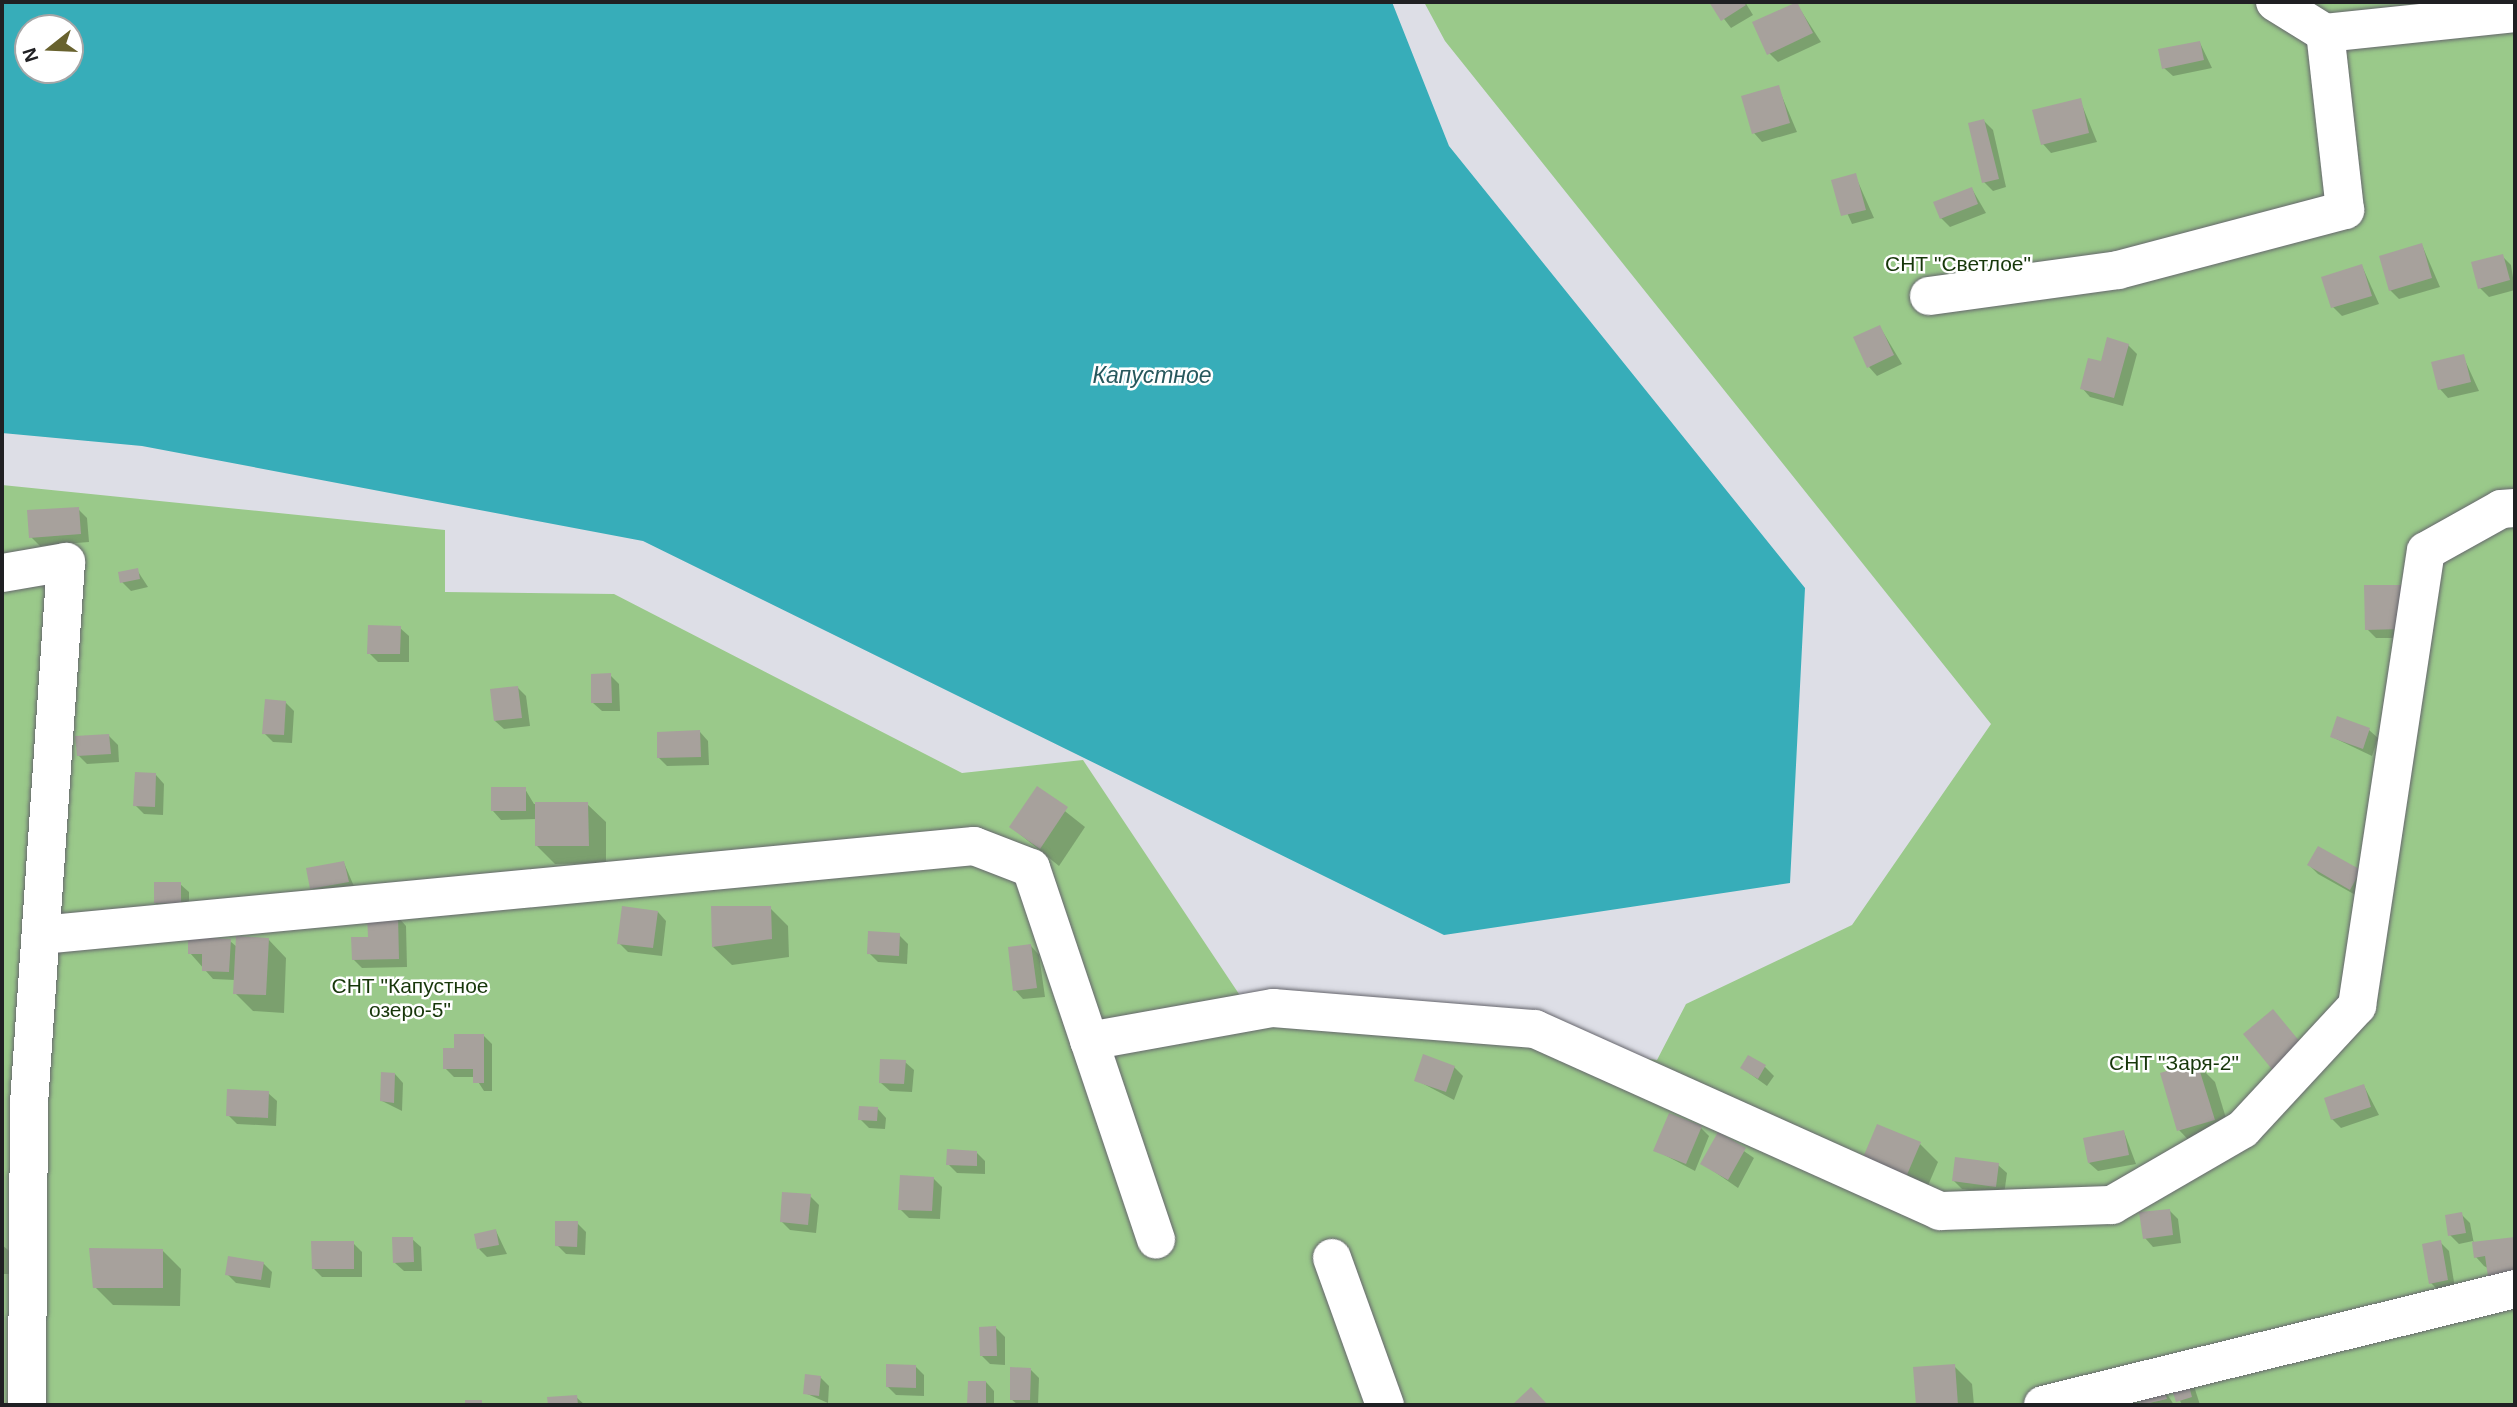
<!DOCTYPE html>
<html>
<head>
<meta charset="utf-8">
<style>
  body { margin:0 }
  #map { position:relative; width:2517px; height:1407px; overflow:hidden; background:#dddee6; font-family:Arial,sans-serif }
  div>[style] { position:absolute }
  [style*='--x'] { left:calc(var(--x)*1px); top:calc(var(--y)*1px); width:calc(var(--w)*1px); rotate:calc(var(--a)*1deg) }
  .green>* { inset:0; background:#9ac98a }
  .water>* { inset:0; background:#37adb9 }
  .shadow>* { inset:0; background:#0003 }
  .building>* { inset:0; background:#a7a19c }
  .roads { filter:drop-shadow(0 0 2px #66666d) drop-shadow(0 0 2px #66666d) }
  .minor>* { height:38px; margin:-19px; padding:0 19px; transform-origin:19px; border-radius:19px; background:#fff }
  span { translate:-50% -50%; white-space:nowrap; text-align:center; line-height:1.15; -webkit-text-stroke:5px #fff; paint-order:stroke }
  .park-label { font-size:21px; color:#17370a }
  .water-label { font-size:23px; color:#27585d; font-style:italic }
  .frame { position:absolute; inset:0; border:4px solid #202023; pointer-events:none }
  .north { position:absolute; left:14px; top:14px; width:70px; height:70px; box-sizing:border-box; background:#fff; border:2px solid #a6a6a7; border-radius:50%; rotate:252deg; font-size:19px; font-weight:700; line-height:28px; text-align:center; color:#202023 }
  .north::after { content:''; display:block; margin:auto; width:24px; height:32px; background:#68622e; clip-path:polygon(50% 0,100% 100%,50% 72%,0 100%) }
</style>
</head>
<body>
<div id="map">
  <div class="green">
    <div style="clip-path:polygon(1424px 2px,2515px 2px,2515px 1405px,2px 1405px,2px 485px,445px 530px,445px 592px,614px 594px,962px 773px,1083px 760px,1243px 1000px,1657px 1060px,1686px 1004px,1852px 925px,1991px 724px,1445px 41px)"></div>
  </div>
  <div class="water">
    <div style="clip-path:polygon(evenodd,2px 2px,1392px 2px,1449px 146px,1805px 588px,1790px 883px,1444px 935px,643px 541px,142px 446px,2px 433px,2px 2px,28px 28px,70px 28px,70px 70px,28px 70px,28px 28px)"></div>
  </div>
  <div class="shadow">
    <div style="clip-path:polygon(1711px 2px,1745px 2px,1753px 15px,1731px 28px)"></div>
    <div style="clip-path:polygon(1796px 3px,1821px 42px,1778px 62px,1769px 53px)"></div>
    <div style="clip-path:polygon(2200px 43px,2212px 68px,2173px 76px,2164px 68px)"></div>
    <div style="clip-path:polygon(1778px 87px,1797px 132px,1762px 142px,1754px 133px)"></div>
    <div style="clip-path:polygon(2080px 100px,2097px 142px,2051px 153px,2043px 144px)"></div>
    <div style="clip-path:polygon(1984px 121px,1993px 130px,2006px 187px,1993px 191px,1984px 182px)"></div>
    <div style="clip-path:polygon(1855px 175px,1874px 218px,1852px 224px,1833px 181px)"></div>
    <div style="clip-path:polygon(1972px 189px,1986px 213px,1950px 227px,1941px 218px)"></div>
    <div style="clip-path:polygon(2422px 245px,2440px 287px,2399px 299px,2390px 290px)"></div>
    <div style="clip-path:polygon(2502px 256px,2511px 265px,2515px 290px,2489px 297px,2480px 288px)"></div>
    <div style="clip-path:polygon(2362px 266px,2379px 304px,2342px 316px,2333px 307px)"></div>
    <div style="clip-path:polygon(1880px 327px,1902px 364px,1877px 376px,1869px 367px)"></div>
    <div style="clip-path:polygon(2128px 345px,2137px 354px,2123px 406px,2090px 397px,2082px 388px)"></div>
    <div style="clip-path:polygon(2463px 356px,2479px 391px,2448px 398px,2440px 389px)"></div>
    <div style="clip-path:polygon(78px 509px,87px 518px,89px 542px,40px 546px,31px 537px)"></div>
    <div style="clip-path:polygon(137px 570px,148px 587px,131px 591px,122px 582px)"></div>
    <div style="clip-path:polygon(2366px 587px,2410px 638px,2376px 638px,2367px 629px)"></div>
    <div style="clip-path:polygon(400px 628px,409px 636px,409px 662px,378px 662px,369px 653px)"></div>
    <div style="clip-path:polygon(610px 675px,619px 684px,620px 711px,602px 711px,593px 703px)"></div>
    <div style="clip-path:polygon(518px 688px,526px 696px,530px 726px,504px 729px,495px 721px)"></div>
    <div style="clip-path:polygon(285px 702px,294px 711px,292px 743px,273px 742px,264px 733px)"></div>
    <div style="clip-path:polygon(2369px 730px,2378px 738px,2372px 756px,2332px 737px)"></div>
    <div style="clip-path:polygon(700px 732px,708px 741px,709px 765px,667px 766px,658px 757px)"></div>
    <div style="clip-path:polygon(109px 736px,118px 745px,119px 762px,87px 764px,78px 755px)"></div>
    <div style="clip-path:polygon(156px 775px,164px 784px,163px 815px,144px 814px,135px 805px)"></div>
    <div style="clip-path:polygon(525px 789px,534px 804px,587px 804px,606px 822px,606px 863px,555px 864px,537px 846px,537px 819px,501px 820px,493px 811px)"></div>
    <div style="clip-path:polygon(1037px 789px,1085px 827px,1059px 866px,1011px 827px)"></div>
    <div style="clip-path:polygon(344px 863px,356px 891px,321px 897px,312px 888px)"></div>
    <div style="clip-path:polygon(2309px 865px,2360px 871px,2359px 897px,2318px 874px)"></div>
    <div style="clip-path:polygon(180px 884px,189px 892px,189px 912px,164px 911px,155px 903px)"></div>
    <div style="clip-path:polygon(770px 908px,788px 926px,789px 957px,732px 965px,713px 947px)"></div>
    <div style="clip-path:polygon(658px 912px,666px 921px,662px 956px,628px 952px,619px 943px)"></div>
    <div style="clip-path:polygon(398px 917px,406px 926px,407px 967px,362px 968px,353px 959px)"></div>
    <div style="clip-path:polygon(899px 935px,908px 944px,907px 964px,878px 962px,869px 953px)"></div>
    <div style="clip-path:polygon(268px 939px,286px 958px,284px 1013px,253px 1011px,235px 993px,235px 980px,213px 979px,190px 953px,230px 941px,237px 947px)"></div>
    <div style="clip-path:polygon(1031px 946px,1039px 955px,1045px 997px,1023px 999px,1015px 990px)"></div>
    <div style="clip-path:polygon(483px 1035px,492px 1044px,492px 1091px,484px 1091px,475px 1077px,454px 1077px,445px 1068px,456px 1050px)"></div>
    <div style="clip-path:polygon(905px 1062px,914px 1070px,912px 1092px,890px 1091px,881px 1083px)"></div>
    <div style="clip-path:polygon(2197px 1064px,2215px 1082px,2232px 1138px,2197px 1149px,2179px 1130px)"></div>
    <div style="clip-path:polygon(1454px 1067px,1463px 1076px,1454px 1100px,1416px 1080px)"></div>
    <div style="clip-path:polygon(1765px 1067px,1774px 1076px,1767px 1086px,1742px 1068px)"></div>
    <div style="clip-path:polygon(395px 1074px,403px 1083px,402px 1111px,382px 1101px)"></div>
    <div style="clip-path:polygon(2364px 1086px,2379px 1115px,2341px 1128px,2332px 1119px)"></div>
    <div style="clip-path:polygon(268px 1093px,277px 1101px,276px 1126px,237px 1124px,228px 1115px)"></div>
    <div style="clip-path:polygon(878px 1109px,886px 1118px,885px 1129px,869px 1128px,860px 1119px)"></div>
    <div style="clip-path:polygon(1701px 1128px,1709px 1136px,1695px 1171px,1655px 1150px)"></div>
    <div style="clip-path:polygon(2124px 1132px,2136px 1164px,2098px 1171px,2089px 1163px)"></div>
    <div style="clip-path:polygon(1719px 1134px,1754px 1158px,1738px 1188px,1703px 1164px)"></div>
    <div style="clip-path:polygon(1920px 1144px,1938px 1162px,1921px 1202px,1880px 1184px)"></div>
    <div style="clip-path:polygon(976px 1152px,985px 1161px,985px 1174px,957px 1173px,948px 1164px)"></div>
    <div style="clip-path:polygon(1998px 1165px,2007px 1173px,2004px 1195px,1962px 1189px,1954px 1181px)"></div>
    <div style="clip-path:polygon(933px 1178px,942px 1187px,940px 1219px,909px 1218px,900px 1209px)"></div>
    <div style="clip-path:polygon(810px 1196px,819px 1205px,816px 1233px,790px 1230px,781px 1221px)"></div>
    <div style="clip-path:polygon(2170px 1211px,2178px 1219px,2181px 1243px,2153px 1247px,2145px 1238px)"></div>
    <div style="clip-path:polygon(2461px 1214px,2470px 1223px,2474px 1244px,2515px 1238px,2515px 1283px,2484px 1266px,2476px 1257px,2473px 1241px,2459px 1244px,2450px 1235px)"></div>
    <div style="clip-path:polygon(577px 1223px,586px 1232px,585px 1255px,566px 1254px,557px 1245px)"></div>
    <div style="clip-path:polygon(496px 1231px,507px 1254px,487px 1257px,479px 1249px)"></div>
    <div style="clip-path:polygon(412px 1239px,421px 1247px,422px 1271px,404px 1271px,395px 1263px)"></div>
    <div style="clip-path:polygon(2440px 1242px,2449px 1251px,2455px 1288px,2439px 1291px,2431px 1283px)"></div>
    <div style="clip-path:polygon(353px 1243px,362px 1252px,362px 1277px,322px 1277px,314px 1269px)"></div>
    <div style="clip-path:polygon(2px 1245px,13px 1254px,12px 1274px,2px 1274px)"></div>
    <div style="clip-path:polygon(163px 1251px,181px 1269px,180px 1306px,113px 1305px,95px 1287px)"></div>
    <div style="clip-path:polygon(263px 1263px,272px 1272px,270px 1288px,236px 1283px,227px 1274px)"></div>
    <div style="clip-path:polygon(996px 1328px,1005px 1337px,1005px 1365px,990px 1364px,982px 1356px)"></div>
    <div style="clip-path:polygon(1954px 1366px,1972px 1384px,1974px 1405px,1918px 1405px,1915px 1369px)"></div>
    <div style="clip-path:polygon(916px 1367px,924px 1375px,924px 1396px,896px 1395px,888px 1387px)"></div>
    <div style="clip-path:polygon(1030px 1369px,1039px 1378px,1038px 1405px,1018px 1405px,1011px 1399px)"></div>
    <div style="clip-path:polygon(820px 1377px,829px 1386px,828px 1403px,805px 1393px)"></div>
    <div style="clip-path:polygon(2171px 1381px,2194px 1386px,2200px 1405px,2182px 1405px)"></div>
    <div style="clip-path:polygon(986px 1382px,994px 1391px,994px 1405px,970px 1405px)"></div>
    <div style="clip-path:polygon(2162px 1386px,2174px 1405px,2143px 1405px,2139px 1393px)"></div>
    <div style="clip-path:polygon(576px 1397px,585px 1405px,550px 1405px,549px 1399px)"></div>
  </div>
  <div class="building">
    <div style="clip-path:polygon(1709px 2px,1743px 2px,1746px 5px,1721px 21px)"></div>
    <div style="clip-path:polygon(1797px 2px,1813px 33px,1767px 55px,1752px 22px)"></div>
    <div style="clip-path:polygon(2200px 41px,2204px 60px,2162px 69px,2158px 49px)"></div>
    <div style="clip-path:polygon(1779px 85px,1790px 123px,1752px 134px,1741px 96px)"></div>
    <div style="clip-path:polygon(2081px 98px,2089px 133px,2041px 145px,2032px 110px)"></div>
    <div style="clip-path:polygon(1984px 119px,1999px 179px,1982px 183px,1968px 123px)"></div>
    <div style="clip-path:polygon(1856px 173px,1866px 210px,1841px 216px,1831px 180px)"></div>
    <div style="clip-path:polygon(1972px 187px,1978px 204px,1940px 219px,1933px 202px)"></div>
    <div style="clip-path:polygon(2422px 243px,2432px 278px,2389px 291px,2379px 256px)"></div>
    <div style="clip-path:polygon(2503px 254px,2510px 280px,2478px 289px,2471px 262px)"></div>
    <div style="clip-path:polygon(2362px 264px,2372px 296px,2331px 308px,2321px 277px)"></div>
    <div style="clip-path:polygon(1880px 325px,1894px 355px,1867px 368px,1853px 337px)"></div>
    <div style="clip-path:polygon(2107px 337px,2129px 344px,2114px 398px,2080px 389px,2088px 358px,2101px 361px)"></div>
    <div style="clip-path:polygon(2464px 354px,2471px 382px,2438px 390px,2431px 362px)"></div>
    <div style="clip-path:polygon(79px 507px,81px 534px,29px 538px,27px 510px)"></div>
    <div style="clip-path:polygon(138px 568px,140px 579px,120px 583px,118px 572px)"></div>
    <div style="clip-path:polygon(2364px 585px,2402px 585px,2402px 629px,2365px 630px)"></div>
    <div style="clip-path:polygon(368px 625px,401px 626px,400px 654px,367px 654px)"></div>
    <div style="clip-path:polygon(611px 673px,612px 703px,591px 703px,591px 674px)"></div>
    <div style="clip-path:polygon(518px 686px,522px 718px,494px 721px,490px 689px)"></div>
    <div style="clip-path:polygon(265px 699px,286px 701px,284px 735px,262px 734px)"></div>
    <div style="clip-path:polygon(2337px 716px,2370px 728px,2363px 749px,2330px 737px)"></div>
    <div style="clip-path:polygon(700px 730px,701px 757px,657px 758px,657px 732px)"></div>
    <div style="clip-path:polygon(109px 734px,111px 754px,77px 756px,75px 736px)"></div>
    <div style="clip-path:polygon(135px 772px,156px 773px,155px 807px,133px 806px)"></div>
    <div style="clip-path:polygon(1037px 786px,1068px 807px,1040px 849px,1009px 827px)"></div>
    <div style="clip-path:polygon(491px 787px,526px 787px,526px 811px,491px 811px)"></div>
    <div style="clip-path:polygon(535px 802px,588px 802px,589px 846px,535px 846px)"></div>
    <div style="clip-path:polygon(2318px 846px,2361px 870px,2350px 890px,2307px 865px)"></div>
    <div style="clip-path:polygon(344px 861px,349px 882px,310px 889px,306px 868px)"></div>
    <div style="clip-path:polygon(154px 882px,181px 882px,181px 904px,154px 903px)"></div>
    <div style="clip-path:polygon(622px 906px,658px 911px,653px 948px,617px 944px)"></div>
    <div style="clip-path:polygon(711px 906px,771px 906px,772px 939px,712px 947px)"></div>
    <div style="clip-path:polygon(398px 915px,399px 959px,352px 960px,351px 937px,368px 937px,367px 916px)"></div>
    <div style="clip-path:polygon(868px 931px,900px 933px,899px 956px,867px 954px)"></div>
    <div style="clip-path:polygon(236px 936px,269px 938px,266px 995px,233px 994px)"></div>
    <div style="clip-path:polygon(188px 937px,231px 939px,229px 972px,202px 971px,202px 954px,188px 954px)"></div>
    <div style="clip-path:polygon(1031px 944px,1037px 988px,1013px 991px,1008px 947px)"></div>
    <div style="clip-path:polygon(2273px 1009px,2305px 1048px,2275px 1073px,2243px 1034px)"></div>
    <div style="clip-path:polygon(454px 1034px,484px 1034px,484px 1083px,473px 1083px,473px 1069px,443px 1069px,443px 1048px,454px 1048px)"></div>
    <div style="clip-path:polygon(1423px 1054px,1455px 1066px,1446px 1092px,1414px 1081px)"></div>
    <div style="clip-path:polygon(1748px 1055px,1766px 1065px,1758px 1079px,1740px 1068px)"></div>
    <div style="clip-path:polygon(880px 1059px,906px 1060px,904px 1084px,879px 1083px)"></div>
    <div style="clip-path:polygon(2197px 1062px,2215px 1120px,2177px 1131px,2160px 1073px)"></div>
    <div style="clip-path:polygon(381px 1072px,395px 1073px,394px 1103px,380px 1101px)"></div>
    <div style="clip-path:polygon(2364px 1084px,2371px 1107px,2331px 1120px,2324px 1098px)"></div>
    <div style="clip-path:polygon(227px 1089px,269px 1091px,268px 1118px,226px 1116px)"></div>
    <div style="clip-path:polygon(859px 1106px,878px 1107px,877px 1121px,858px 1120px)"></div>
    <div style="clip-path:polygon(1669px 1113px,1702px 1126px,1686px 1164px,1653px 1151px)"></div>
    <div style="clip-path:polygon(1877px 1124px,1921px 1142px,1903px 1184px,1859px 1167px)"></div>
    <div style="clip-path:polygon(2124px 1130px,2129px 1155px,2088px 1163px,2083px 1138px)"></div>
    <div style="clip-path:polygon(1718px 1132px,1746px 1148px,1728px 1180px,1700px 1164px)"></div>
    <div style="clip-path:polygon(947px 1149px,977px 1151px,977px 1166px,946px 1165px)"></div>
    <div style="clip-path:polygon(1955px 1157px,1999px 1163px,1996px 1187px,1952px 1181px)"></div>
    <div style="clip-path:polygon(900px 1175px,934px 1177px,932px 1211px,898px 1210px)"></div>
    <div style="clip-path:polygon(782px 1192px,811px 1194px,808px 1225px,780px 1222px)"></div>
    <div style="clip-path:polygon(2170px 1209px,2173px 1235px,2143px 1239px,2139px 1212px)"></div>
    <div style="clip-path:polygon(2462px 1212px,2466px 1233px,2448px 1236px,2445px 1215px)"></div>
    <div style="clip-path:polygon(555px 1221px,578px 1221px,577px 1247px,555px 1246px)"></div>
    <div style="clip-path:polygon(496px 1229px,499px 1245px,477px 1249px,474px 1234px)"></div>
    <div style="clip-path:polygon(392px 1237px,413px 1237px,414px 1262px,393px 1263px)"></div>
    <div style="clip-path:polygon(2515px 1237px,2515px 1274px,2488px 1277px,2485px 1256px,2474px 1258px,2472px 1242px)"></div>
    <div style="clip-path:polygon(2441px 1240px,2448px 1280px,2429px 1284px,2422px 1244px)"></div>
    <div style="clip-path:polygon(311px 1241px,354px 1241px,354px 1269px,312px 1269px)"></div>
    <div style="clip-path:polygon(89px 1248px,163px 1249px,163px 1288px,93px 1288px)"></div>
    <div style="clip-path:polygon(228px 1256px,264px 1262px,261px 1280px,225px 1275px)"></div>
    <div style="clip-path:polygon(996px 1326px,997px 1356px,980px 1356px,979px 1327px)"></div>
    <div style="clip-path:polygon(886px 1364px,916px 1365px,916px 1388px,886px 1387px)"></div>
    <div style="clip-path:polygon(1955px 1364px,1958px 1405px,1916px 1405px,1913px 1367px)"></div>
    <div style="clip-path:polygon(1010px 1367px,1031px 1368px,1030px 1400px,1010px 1400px)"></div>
    <div style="clip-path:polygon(805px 1374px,821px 1376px,819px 1396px,803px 1394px)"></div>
    <div style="clip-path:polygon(2186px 1375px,2192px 1397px,2176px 1402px,2169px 1380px)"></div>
    <div style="clip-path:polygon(968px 1381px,986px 1381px,986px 1405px,967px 1405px)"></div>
    <div style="clip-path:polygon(2162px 1384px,2167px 1399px,2141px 1405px,2137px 1391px)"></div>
    <div style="clip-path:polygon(1531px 1387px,1548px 1405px,1512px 1405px)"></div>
    <div style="clip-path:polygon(577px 1395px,578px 1405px,548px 1405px,547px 1397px)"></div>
    <div style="clip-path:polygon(465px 1400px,482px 1400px,482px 1405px,465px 1405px)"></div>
  </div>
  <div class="roads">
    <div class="minor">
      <div style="--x:2275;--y:2;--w:59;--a:31.8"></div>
      <div style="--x:2325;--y:33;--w:191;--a:-6"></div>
      <div style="--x:1929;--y:296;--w:191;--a:-7.8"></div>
      <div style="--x:2118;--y:270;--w:235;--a:-14.8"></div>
      <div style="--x:2345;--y:210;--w:178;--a:-96.4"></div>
      <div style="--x:2;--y:573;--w:65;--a:-9.8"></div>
      <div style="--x:66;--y:562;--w:543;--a:93.91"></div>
      <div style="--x:29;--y:1104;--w:301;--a:90.4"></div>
      <div style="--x:41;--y:935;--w:937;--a:-5.45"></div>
      <div style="--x:974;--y:846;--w:61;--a:21.1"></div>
      <div style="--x:1031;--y:868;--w:392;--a:71.4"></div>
      <div style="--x:1089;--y:1041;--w:187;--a:-10.2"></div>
      <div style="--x:1273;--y:1008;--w:263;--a:4.6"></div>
      <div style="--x:1535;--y:1029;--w:444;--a:24.2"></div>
      <div style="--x:1940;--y:1211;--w:172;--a:-2"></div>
      <div style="--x:2112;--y:1205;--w:151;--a:-30.1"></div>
      <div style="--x:2243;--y:1129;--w:168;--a:-47.2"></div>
      <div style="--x:2357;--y:1006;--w:460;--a:-81.4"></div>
      <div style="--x:2426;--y:551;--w:86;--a:-29.2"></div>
      <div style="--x:2501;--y:509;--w:14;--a:-4"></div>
      <div style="--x:1332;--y:1258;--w:156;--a:70.2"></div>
      <div style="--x:2043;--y:1405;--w:486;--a:-13.8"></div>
    </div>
  </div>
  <div class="park-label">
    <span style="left:1958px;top:264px">СНТ "Светлое"</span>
    <span style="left:410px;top:998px">СНТ "Капустное<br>озеро-5"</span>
    <span style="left:2174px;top:1063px">СНТ "Заря-2"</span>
  </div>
  <div class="water-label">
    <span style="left:1152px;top:375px">Капустное</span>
  </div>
  <div class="frame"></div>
  <div class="north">N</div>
</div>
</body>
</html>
